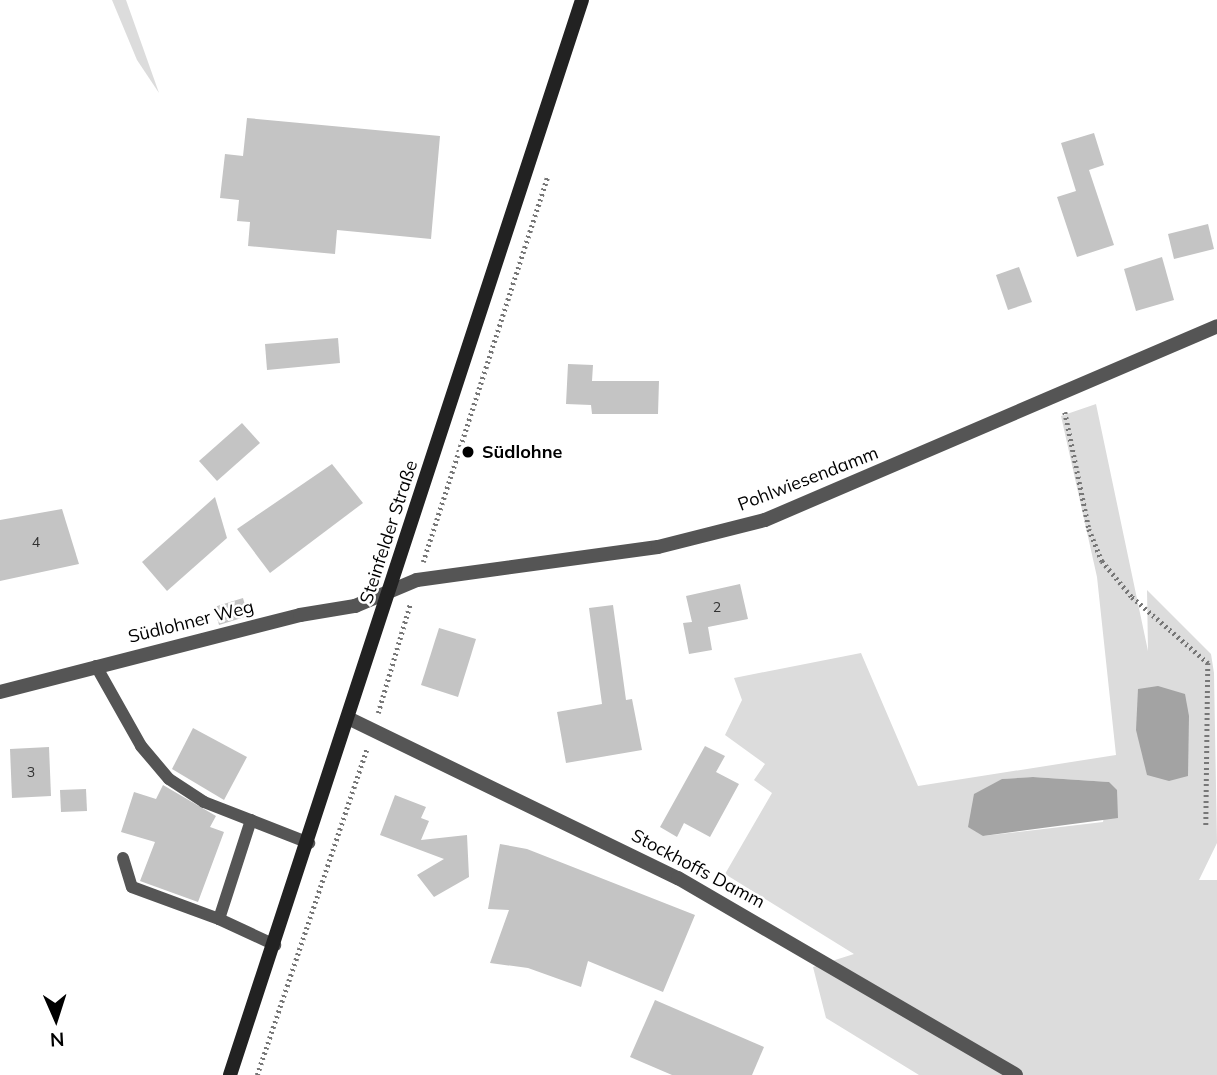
<!DOCTYPE html>
<html>
<head>
<meta charset="utf-8">
<style>
  body { margin:0 }
  #map { position:relative; width:1217px; height:1075px; overflow:hidden; background:#fff; font-family:Mulish,sans-serif }
  div>[style] { position:absolute }
  [style*='--x'] { left:calc(var(--x)*1px); top:calc(var(--y)*1px); width:calc(var(--w)*1px); rotate:calc(var(--a)*1deg) }
  .green>* { inset:0; background:#dcdcdc }
  .water>* { inset:0; background:#a3a3a3 }
  .building>* { inset:0; background:#c4c4c4 }
  .path>* { height:4.5px; margin-top:-2.25px; transform-origin:0; background:repeating-linear-gradient(90deg,#777 0 2px,transparent 0 5.5px) }
  .lane>* { height:12px; margin:-6px; padding:0 6px; transform-origin:6px; border-radius:6px; background:#555 }
  .street>* { height:14px; margin:-7px; padding:0 7px; transform-origin:7px; border-radius:7px; background:#555 }
  .secondary>* { height:14px; margin:-7px; padding:0 7px; transform-origin:7px; border-radius:7px; background:#222 }
  .dots>* { width:19px; height:19px; translate:-50% -50%; box-sizing:border-box; border:4px solid #fff; border-radius:50% }
  span { translate:-50% -50%; white-space:nowrap; text-align:center; line-height:1.15; -webkit-text-stroke:5px #fff; paint-order:stroke }
  .number-label { font-size:14px; color:#313131 }
  .number-label span { -webkit-text-stroke-width:0 }
  .poi-label { font-size:18px; color:#000; font-weight:700 }
  .left { translate:0 -50%; text-align:left }
  .street-label { font-size:18px; color:#000 }
  .north { position:absolute; left:21px; top:984px; width:70px; height:70px; -webkit-text-stroke:5px #fff; paint-order:stroke; rotate:177deg; font-size:19px; font-weight:700; line-height:28px; text-align:center; color:#000 }
  .north::after { content:''; display:block; margin:auto; width:24px; height:32px; background:#000; clip-path:polygon(50% 0,100% 100%,50% 72%,0 100%) }
</style>
</head>
<body>
<div id="map">
  <div class="green">
    <div style="clip-path:polygon(112px 0,126px 0,159px 93px,137px 60px)"></div>
    <div style="clip-path:polygon(evenodd,1096px 404px,1148px 651px,1147px 590px,1211px 654px,1214px 673px,1217px 843px,1199px 880px,1217px 880px,1217px 1075px,919px 1075px,826px 1018px,813px 967px,854px 954px,725px 874px,772px 793px,754px 780px,765px 764px,725px 735px,742px 700px,734px 678px,861px 653px,918px 786px,1116px 755px,1097px 577px,1061px 416px,1096px 404px,1033px 777px,1109px 782px,1103px 822px,983px 836px,1002px 779px,1033px 777px)"></div>
  </div>
  <div class="water">
    <div style="clip-path:polygon(1158px 686px,1185px 694px,1189px 716px,1188px 776px,1169px 781px,1147px 775px,1136px 730px,1138px 689px)"></div>
    <div style="clip-path:polygon(1033px 777px,1109px 782px,1117px 790px,1118px 818px,983px 836px,968px 827px,974px 794px,1002px 779px)"></div>
  </div>
  <div class="building">
    <div style="clip-path:polygon(247px 118px,440px 136px,431px 239px,337px 230px,335px 254px,248px 246px,250px 222px,237px 221px,239px 200px,220px 198px,225px 154px,243px 156px)"></div>
    <div style="clip-path:polygon(1094px 133px,1104px 165px,1089px 170px,1114px 245px,1077px 257px,1057px 197px,1076px 191px,1061px 143px)"></div>
    <div style="clip-path:polygon(1208px 224px,1214px 249px,1174px 259px,1168px 234px)"></div>
    <div style="clip-path:polygon(1162px 257px,1174px 300px,1136px 311px,1124px 269px)"></div>
    <div style="clip-path:polygon(1019px 267px,1032px 302px,1008px 310px,996px 275px)"></div>
    <div style="clip-path:polygon(338px 338px,340px 363px,267px 370px,265px 344px)"></div>
    <div style="clip-path:polygon(568px 364px,593px 365px,592px 381px,659px 381px,658px 414px,592px 414px,591px 405px,566px 404px)"></div>
    <div style="clip-path:polygon(242px 423px,260px 443px,217px 481px,199px 461px)"></div>
    <div style="clip-path:polygon(332px 464px,363px 503px,270px 573px,237px 529px)"></div>
    <div style="clip-path:polygon(215px 497px,227px 538px,167px 591px,142px 562px)"></div>
    <div style="clip-path:polygon(62px 509px,79px 564px,0 581px,0 520px)"></div>
    <div style="clip-path:polygon(740px 584px,748px 619px,708px 627px,712px 650px,689px 654px,683px 623px,692px 622px,686px 596px)"></div>
    <div style="clip-path:polygon(243px 598px,248px 616px,219px 625px,214px 607px)"></div>
    <div style="clip-path:polygon(613px 605px,626px 700px,632px 699px,642px 750px,566px 763px,557px 712px,602px 704px,589px 608px)"></div>
    <div style="clip-path:polygon(439px 628px,476px 639px,458px 697px,421px 685px)"></div>
    <div style="clip-path:polygon(193px 728px,247px 757px,224px 800px,172px 769px)"></div>
    <div style="clip-path:polygon(705px 746px,725px 756px,716px 772px,739px 784px,710px 837px,684px 823px,677px 837px,660px 827px)"></div>
    <div style="clip-path:polygon(49px 747px,51px 796px,12px 798px,10px 749px)"></div>
    <div style="clip-path:polygon(163px 785px,216px 816px,210px 827px,224px 832px,198px 902px,140px 881px,155px 842px,121px 832px,134px 792px,156px 799px)"></div>
    <div style="clip-path:polygon(86px 789px,87px 811px,61px 812px,60px 790px)"></div>
    <div style="clip-path:polygon(395px 795px,426px 807px,421px 818px,429px 821px,421px 840px,467px 835px,469px 877px,434px 897px,417px 875px,444px 859px,380px 835px)"></div>
    <div style="clip-path:polygon(500px 844px,527px 849px,695px 915px,663px 992px,588px 961px,581px 987px,528px 968px,490px 963px,509px 910px,488px 909px)"></div>
    <div style="clip-path:polygon(655px 1000px,764px 1047px,752px 1075px,672px 1075px,630px 1057px)"></div>
  </div>
  <div class="path">
    <div style="--x:1065;--y:412;--w:119;--a:78.4"></div>
    <div style="--x:1089;--y:529;--w:35;--a:68"></div>
    <div style="--x:1102;--y:561;--w:47;--a:50.2"></div>
    <div style="--x:1132;--y:597;--w:101;--a:41"></div>
    <div style="--x:1208;--y:663;--w:164;--a:90.7"></div>
    <div style="--x:423;--y:562;--w:404;--a:-72.1"></div>
    <div style="--x:378;--y:713;--w:114;--a:-73.6"></div>
    <div style="--x:257;--y:1075;--w:345;--a:-71.4"></div>
  </div>
  <div class="lane">
    <div style="--x:96;--y:666;--w:92;--a:60.6"></div>
    <div style="--x:141;--y:746;--w:43;--a:49.7"></div>
    <div style="--x:169;--y:779;--w:42;--a:33.3"></div>
    <div style="--x:204;--y:802;--w:113;--a:21.3"></div>
    <div style="--x:251;--y:820;--w:104;--a:107.9"></div>
    <div style="--x:219;--y:919;--w:62;--a:24.9"></div>
    <div style="--x:123;--y:858;--w:30;--a:73"></div>
    <div style="--x:132;--y:887;--w:93;--a:20.2"></div>
  </div>
  <div class="street">
    <div style="--x:0;--y:692;--w:310;--a:-14.4"></div>
    <div style="--x:300;--y:615;--w:56;--a:-9.3"></div>
    <div style="--x:355;--y:606;--w:67;--a:-22.8"></div>
    <div style="--x:417;--y:580;--w:243;--a:-7.8"></div>
    <div style="--x:658;--y:547;--w:110;--a:-14.2"></div>
    <div style="--x:765;--y:520;--w:492;--a:-23.2"></div>
    <div style="--x:350;--y:719;--w:365;--a:25.9"></div>
    <div style="--x:678;--y:878;--w:391;--a:30.2"></div>
  </div>
  <div class="secondary">
    <div style="--x:230;--y:1075;--w:1131;--a:-71.87"></div>
  </div>
  <div class="dots">
    <div style="left:468px;top:452px;background:#000"></div>
  </div>
  <div class="number-label">
    <span style="left:36px;top:542px">4</span>
    <span style="left:717px;top:607px">2</span>
    <span style="left:31px;top:772px">3</span>
  </div>
  <div class="poi-label">
    <span class="left" style="left:482px;top:452px">Südlohne</span>
  </div>
  <div class="street-label">
    <span style="left:808px;top:479px;rotate:-21deg">Pohlwiesendamm</span>
    <span style="left:389px;top:532px;rotate:-72deg">Steinfelder Straße</span>
    <span style="left:191px;top:622px;rotate:-14deg">Südlohner Weg</span>
    <span style="left:698px;top:869px;rotate:28deg">Stockhoffs Damm</span>
  </div>
  <div class="north">N</div>
</div>
</body>
</html>
